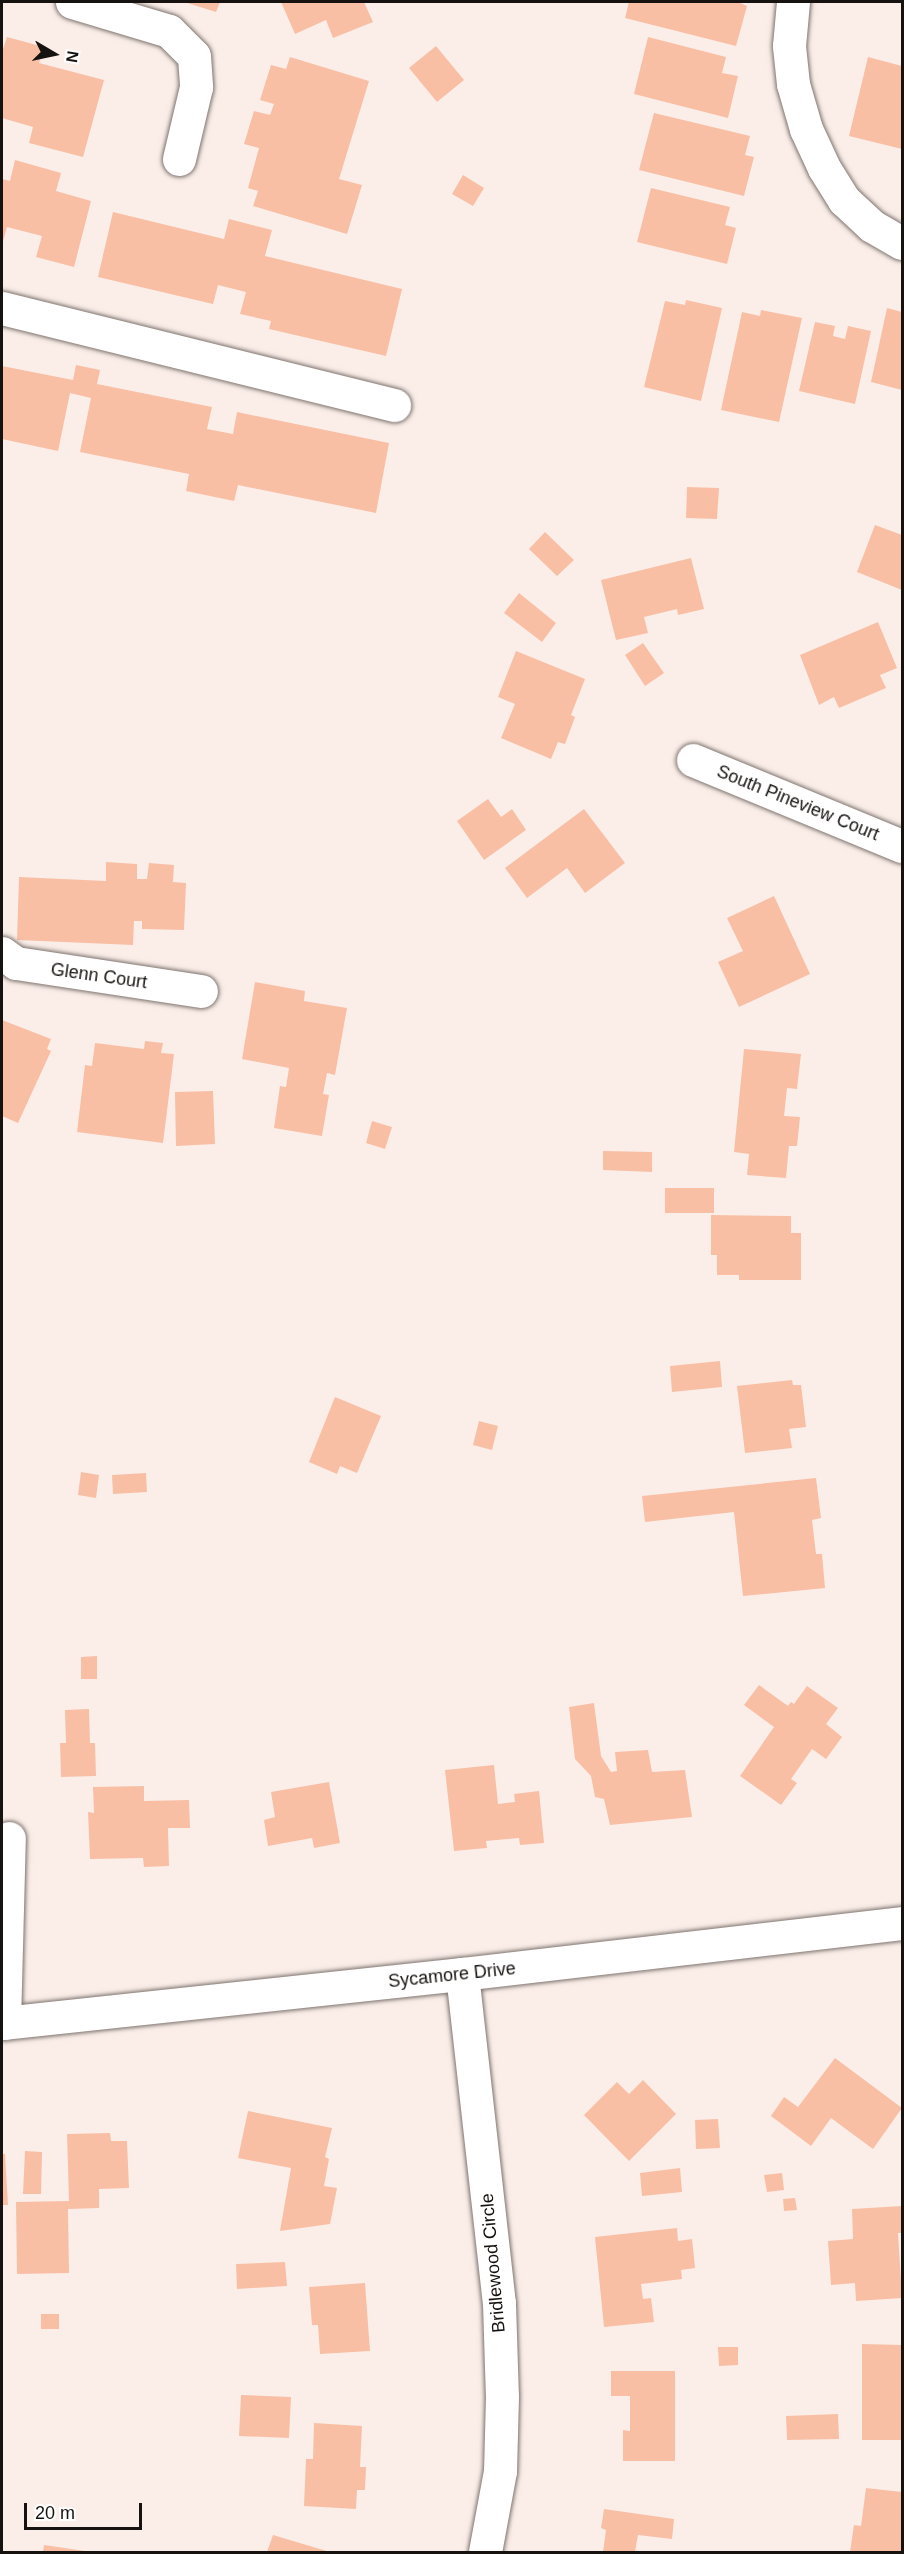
<!DOCTYPE html>
<html>
<head>
<meta charset="utf-8">
<style>
  body { margin:0 }
  #map { position:relative; width:904px; height:2554px; overflow:hidden; background:#fbeee9; font-family:Arial,sans-serif }
  div>[style] { position:absolute }
  [style*='--x'] { left:calc(var(--x)*1px); top:calc(var(--y)*1px); width:calc(var(--w)*1px); rotate:calc(var(--a)*1deg) }
  .building>* { inset:0; background:#f8bfa5 }
  .roads { filter:drop-shadow(0 0 2px #7f746f) drop-shadow(0 0 2px #7f746f) }
  .minor>* { height:33px; margin:-16.5px; padding:0 16.5px; transform-origin:16.5px; border-radius:16.5px; background:#fff }
  span { translate:-50% -50%; white-space:nowrap; text-align:center; line-height:1.15; -webkit-text-stroke:4.5px #fff; paint-order:stroke }
  .street-label { font-size:18px; color:#161210 }
  .frame { position:absolute; inset:0; border:3px solid #161210; pointer-events:none }
  .north { position:absolute; left:24px; top:24px; width:60px; height:60px; -webkit-text-stroke:4px #fff; paint-order:stroke; rotate:99deg; font-size:16px; font-weight:700; line-height:24px; text-align:center; color:#161210 }
  .north::after { content:''; display:block; margin:auto; width:21px; height:27px; background:#161210; clip-path:polygon(50% 0,100% 100%,50% 72%,0 100%) }
  .scale { position:absolute; left:24px; top:2503px; width:118px; height:27px; box-sizing:border-box; border:3px solid #161210; border-top:0; padding-left:8px; font-size:18px; line-height:21px; white-space:nowrap; color:#161210; -webkit-text-stroke:4px #fff; paint-order:stroke }
</style>
</head>
<body>
<div id="map">
  <div class="building">
    <div style="clip-path:polygon(184px 2px,220px 2px,216px 12px)"></div>
    <div style="clip-path:polygon(281px 2px,364px 2px,373px 22px,333px 38px,326px 20px,295px 34px)"></div>
    <div style="clip-path:polygon(629px 2px,738px 2px,747px 6px,736px 46px,625px 18px)"></div>
    <div style="clip-path:polygon(7px 37px,44px 47px,39px 63px,104px 80px,83px 157px,29px 143px,33px 127px,2px 118px,2px 52px)"></div>
    <div style="clip-path:polygon(648px 37px,726px 57px,722px 73px,738px 76px,728px 118px,634px 94px)"></div>
    <div style="clip-path:polygon(436px 46px,464px 80px,437px 102px,409px 68px)"></div>
    <div style="clip-path:polygon(290px 57px,369px 81px,339px 179px,362px 185px,347px 234px,253px 206px,258px 191px,248px 188px,259px 148px,244px 144px,254px 111px,270px 115px,274px 104px,260px 100px,271px 65px,286px 69px)"></div>
    <div style="clip-path:polygon(868px 57px,902px 66px,902px 149px,849px 136px)"></div>
    <div style="clip-path:polygon(654px 113px,750px 136px,745px 155px,754px 157px,744px 196px,639px 170px)"></div>
    <div style="clip-path:polygon(15px 160px,61px 173px,56px 191px,91px 201px,74px 267px,36px 257px,42px 236px,7px 227px,2px 245px,2px 179px,10px 181px)"></div>
    <div style="clip-path:polygon(463px 175px,484px 188px,473px 206px,452px 194px)"></div>
    <div style="clip-path:polygon(651px 188px,730px 207px,725px 225px,736px 228px,727px 264px,637px 242px)"></div>
    <div style="clip-path:polygon(113px 212px,224px 239px,229px 219px,272px 230px,265px 256px,402px 289px,386px 356px,269px 329px,271px 321px,240px 314px,246px 292px,218px 285px,213px 304px,98px 277px)"></div>
    <div style="clip-path:polygon(686px 300px,722px 308px,701px 401px,644px 387px,665px 301px,685px 305px)"></div>
    <div style="clip-path:polygon(887px 308px,902px 312px,902px 390px,871px 382px)"></div>
    <div style="clip-path:polygon(761px 310px,802px 318px,779px 422px,721px 410px,742px 312px,760px 316px)"></div>
    <div style="clip-path:polygon(815px 322px,835px 326px,833px 336px,845px 339px,848px 326px,871px 331px,855px 404px,799px 391px)"></div>
    <div style="clip-path:polygon(76px 365px,100px 370px,97px 384px,212px 407px,207px 429px,233px 434px,237px 412px,389px 443px,376px 513px,238px 485px,234px 501px,186px 491px,189px 474px,80px 452px,91px 398px,70px 393px,58px 451px,2px 439px,2px 366px,73px 380px)"></div>
    <div style="clip-path:polygon(687px 487px,719px 488px,717px 519px,686px 518px)"></div>
    <div style="clip-path:polygon(875px 525px,902px 535px,902px 590px,857px 572px)"></div>
    <div style="clip-path:polygon(545px 532px,574px 560px,557px 576px,529px 549px)"></div>
    <div style="clip-path:polygon(691px 558px,704px 609px,678px 615px,677px 609px,644px 617px,648px 633px,616px 640px,601px 580px)"></div>
    <div style="clip-path:polygon(519px 593px,556px 623px,542px 642px,504px 613px)"></div>
    <div style="clip-path:polygon(878px 622px,897px 668px,880px 675px,886px 688px,839px 708px,834px 697px,819px 705px,800px 655px)"></div>
    <div style="clip-path:polygon(643px 643px,664px 673px,645px 686px,625px 655px)"></div>
    <div style="clip-path:polygon(516px 651px,585px 679px,571px 715px,575px 717px,565px 744px,558px 742px,551px 759px,501px 738px,515px 704px,498px 697px)"></div>
    <div style="clip-path:polygon(488px 799px,501px 817px,512px 809px,526px 830px,484px 860px,457px 821px)"></div>
    <div style="clip-path:polygon(584px 809px,625px 863px,585px 893px,567px 868px,527px 898px,505px 868px)"></div>
    <div style="clip-path:polygon(106px 862px,137px 864px,137px 879px,147px 879px,149px 863px,174px 865px,173px 882px,186px 883px,184px 930px,142px 929px,142px 921px,134px 921px,133px 945px,17px 940px,19px 877px,106px 881px)"></div>
    <div style="clip-path:polygon(774px 896px,810px 974px,739px 1007px,718px 962px,743px 951px,727px 918px)"></div>
    <div style="clip-path:polygon(255px 982px,305px 991px,304px 1001px,347px 1008px,335px 1075px,327px 1073px,323px 1094px,329px 1095px,322px 1136px,274px 1128px,280px 1086px,286px 1087px,289px 1068px,242px 1059px)"></div>
    <div style="clip-path:polygon(2px 1020px,51px 1039px,47px 1049px,51px 1051px,18px 1123px,2px 1116px)"></div>
    <div style="clip-path:polygon(145px 1041px,163px 1043px,161px 1053px,174px 1054px,163px 1143px,77px 1132px,85px 1065px,92px 1066px,95px 1043px,144px 1049px)"></div>
    <div style="clip-path:polygon(744px 1049px,801px 1054px,797px 1089px,787px 1088px,784px 1116px,800px 1117px,797px 1146px,789px 1146px,786px 1178px,747px 1175px,749px 1154px,734px 1152px)"></div>
    <div style="clip-path:polygon(213px 1091px,215px 1144px,176px 1146px,175px 1092px)"></div>
    <div style="clip-path:polygon(372px 1121px,392px 1127px,385px 1149px,366px 1143px)"></div>
    <div style="clip-path:polygon(603px 1151px,652px 1152px,652px 1172px,603px 1170px)"></div>
    <div style="clip-path:polygon(665px 1188px,714px 1188px,714px 1213px,665px 1213px)"></div>
    <div style="clip-path:polygon(711px 1215px,791px 1216px,791px 1233px,801px 1233px,801px 1280px,739px 1280px,739px 1275px,717px 1275px,717px 1255px,711px 1255px)"></div>
    <div style="clip-path:polygon(720px 1361px,722px 1387px,672px 1392px,670px 1366px)"></div>
    <div style="clip-path:polygon(792px 1380px,793px 1385px,801px 1385px,806px 1427px,789px 1429px,792px 1448px,745px 1453px,737px 1386px)"></div>
    <div style="clip-path:polygon(335px 1397px,381px 1416px,357px 1473px,340px 1466px,337px 1474px,309px 1462px)"></div>
    <div style="clip-path:polygon(479px 1421px,498px 1426px,492px 1450px,473px 1445px)"></div>
    <div style="clip-path:polygon(81px 1472px,99px 1475px,96px 1498px,78px 1495px)"></div>
    <div style="clip-path:polygon(146px 1473px,147px 1492px,113px 1494px,112px 1475px)"></div>
    <div style="clip-path:polygon(816px 1478px,821px 1518px,812px 1520px,816px 1554px,822px 1554px,825px 1588px,743px 1596px,734px 1512px,645px 1522px,642px 1496px)"></div>
    <div style="clip-path:polygon(97px 1656px,97px 1679px,81px 1679px,81px 1657px)"></div>
    <div style="clip-path:polygon(759px 1685px,788px 1706px,791px 1702px,794px 1704px,807px 1686px,838px 1708px,826px 1724px,842px 1737px,826px 1759px,812px 1749px,791px 1779px,797px 1783px,781px 1805px,740px 1776px,774px 1727px,744px 1705px)"></div>
    <div style="clip-path:polygon(594px 1703px,601px 1756px,611px 1772px,617px 1771px,615px 1752px,648px 1750px,652px 1772px,685px 1770px,692px 1817px,610px 1825px,604px 1799px,595px 1797px,591px 1776px,575px 1759px,569px 1707px)"></div>
    <div style="clip-path:polygon(89px 1709px,90px 1743px,95px 1743px,96px 1776px,61px 1777px,60px 1743px,66px 1743px,65px 1710px)"></div>
    <div style="clip-path:polygon(494px 1765px,498px 1804px,515px 1802px,514px 1794px,539px 1791px,544px 1843px,520px 1845px,519px 1838px,486px 1841px,487px 1848px,454px 1851px,445px 1770px)"></div>
    <div style="clip-path:polygon(329px 1782px,340px 1843px,314px 1848px,312px 1838px,268px 1846px,264px 1820px,275px 1817px,271px 1792px)"></div>
    <div style="clip-path:polygon(144px 1786px,144px 1801px,189px 1800px,190px 1828px,168px 1828px,169px 1866px,144px 1867px,143px 1858px,90px 1859px,88px 1812px,94px 1813px,93px 1787px)"></div>
    <div style="clip-path:polygon(835px 2058px,902px 2108px,873px 2149px,831px 2118px,811px 2146px,771px 2116px,784px 2097px,798px 2107px)"></div>
    <div style="clip-path:polygon(643px 2080px,676px 2114px,629px 2161px,584px 2115px,617px 2082px,629px 2094px)"></div>
    <div style="clip-path:polygon(248px 2111px,332px 2128px,325px 2157px,329px 2159px,324px 2186px,337px 2188px,330px 2224px,280px 2231px,291px 2168px,238px 2158px)"></div>
    <div style="clip-path:polygon(718px 2119px,720px 2148px,696px 2149px,695px 2120px)"></div>
    <div style="clip-path:polygon(110px 2133px,111px 2141px,127px 2141px,129px 2188px,99px 2189px,99px 2208px,68px 2209px,69px 2273px,17px 2274px,16px 2202px,69px 2201px,67px 2134px)"></div>
    <div style="clip-path:polygon(25px 2151px,42px 2152px,41px 2194px,23px 2194px)"></div>
    <div style="clip-path:polygon(2px 2154px,5px 2154px,8px 2205px,2px 2205px)"></div>
    <div style="clip-path:polygon(680px 2168px,682px 2192px,642px 2196px,640px 2173px)"></div>
    <div style="clip-path:polygon(782px 2173px,784px 2190px,767px 2192px,764px 2175px)"></div>
    <div style="clip-path:polygon(795px 2198px,797px 2210px,784px 2211px,783px 2199px)"></div>
    <div style="clip-path:polygon(902px 2206px,902px 2233px,898px 2233px,902px 2298px,856px 2301px,855px 2283px,831px 2285px,828px 2241px,853px 2239px,852px 2209px)"></div>
    <div style="clip-path:polygon(677px 2228px,678px 2241px,692px 2239px,695px 2268px,681px 2270px,682px 2279px,641px 2284px,643px 2299px,651px 2298px,654px 2322px,604px 2327px,595px 2237px)"></div>
    <div style="clip-path:polygon(285px 2262px,287px 2286px,237px 2289px,236px 2264px)"></div>
    <div style="clip-path:polygon(365px 2283px,370px 2351px,320px 2354px,318px 2325px,312px 2325px,309px 2287px)"></div>
    <div style="clip-path:polygon(41px 2314px,59px 2314px,59px 2329px,41px 2329px)"></div>
    <div style="clip-path:polygon(862px 2344px,902px 2345px,902px 2440px,862px 2440px)"></div>
    <div style="clip-path:polygon(718px 2347px,738px 2347px,738px 2365px,719px 2366px)"></div>
    <div style="clip-path:polygon(611px 2371px,675px 2371px,675px 2461px,623px 2461px,623px 2430px,630px 2431px,630px 2396px,611px 2396px)"></div>
    <div style="clip-path:polygon(241px 2395px,291px 2397px,289px 2438px,239px 2436px)"></div>
    <div style="clip-path:polygon(838px 2414px,839px 2439px,787px 2440px,786px 2416px)"></div>
    <div style="clip-path:polygon(314px 2423px,362px 2426px,360px 2467px,366px 2467px,365px 2490px,357px 2490px,356px 2509px,304px 2506px,306px 2459px,313px 2459px)"></div>
    <div style="clip-path:polygon(866px 2488px,902px 2492px,902px 2552px,850px 2552px,854px 2525px,861px 2526px)"></div>
    <div style="clip-path:polygon(604px 2509px,674px 2519px,672px 2539px,638px 2535px,635px 2552px,603px 2552px,606px 2530px,601px 2528px)"></div>
    <div style="clip-path:polygon(273px 2535px,330px 2552px,267px 2552px)"></div>
    <div style="clip-path:polygon(44px 2545px,85px 2551px,85px 2552px,43px 2552px)"></div>
  </div>
  <div class="roads">
    <div class="minor">
      <div style="--x:72;--y:2;--w:101;--a:16.6"></div>
      <div style="--x:169;--y:31;--w:35;--a:45"></div>
      <div style="--x:194;--y:56;--w:31;--a:86"></div>
      <div style="--x:196;--y:87;--w:74;--a:103.3"></div>
      <div style="--x:793;--y:2;--w:44;--a:95.2"></div>
      <div style="--x:789;--y:46;--w:38;--a:84"></div>
      <div style="--x:793;--y:84;--w:47;--a:73.9"></div>
      <div style="--x:806;--y:129;--w:43;--a:65.2"></div>
      <div style="--x:824;--y:168;--w:38;--a:58"></div>
      <div style="--x:844;--y:200;--w:38;--a:43"></div>
      <div style="--x:872;--y:226;--w:34;--a:30"></div>
      <div style="--x:2;--y:308;--w:404;--a:13.9"></div>
      <div style="--x:693;--y:760;--w:226;--a:22.4"></div>
      <div style="--x:2;--y:953;--w:17;--a:36"></div>
      <div style="--x:16;--y:963;--w:187;--a:8.6"></div>
      <div style="--x:462;--y:1974;--w:331;--a:83.6"></div>
      <div style="--x:499;--y:2303;--w:93;--a:88.2"></div>
      <div style="--x:502;--y:2396;--w:75;--a:91.5"></div>
      <div style="--x:500;--y:2471;--w:82;--a:100.5"></div>
      <div style="--x:2;--y:2023;--w:463;--a:-6.1"></div>
      <div style="--x:462;--y:1974;--w:443;--a:-6.6"></div>
      <div style="--x:4;--y:2023;--w:185;--a:-88.5"></div>
    </div>
  </div>
  <div class="street-label">
    <span style="left:798px;top:803px;rotate:22deg">South Pineview Court</span>
    <span style="left:99px;top:976px;rotate:8deg">Glenn Court</span>
    <span style="left:452px;top:1975px;rotate:-6deg">Sycamore Drive</span>
    <span style="left:493px;top:2263px;rotate:-95deg">Bridlewood Circle</span>
  </div>
  <div class="frame"></div>
  <div class="north">N</div>
  <div class="scale">20 m</div>
</div>
</body>
</html>
